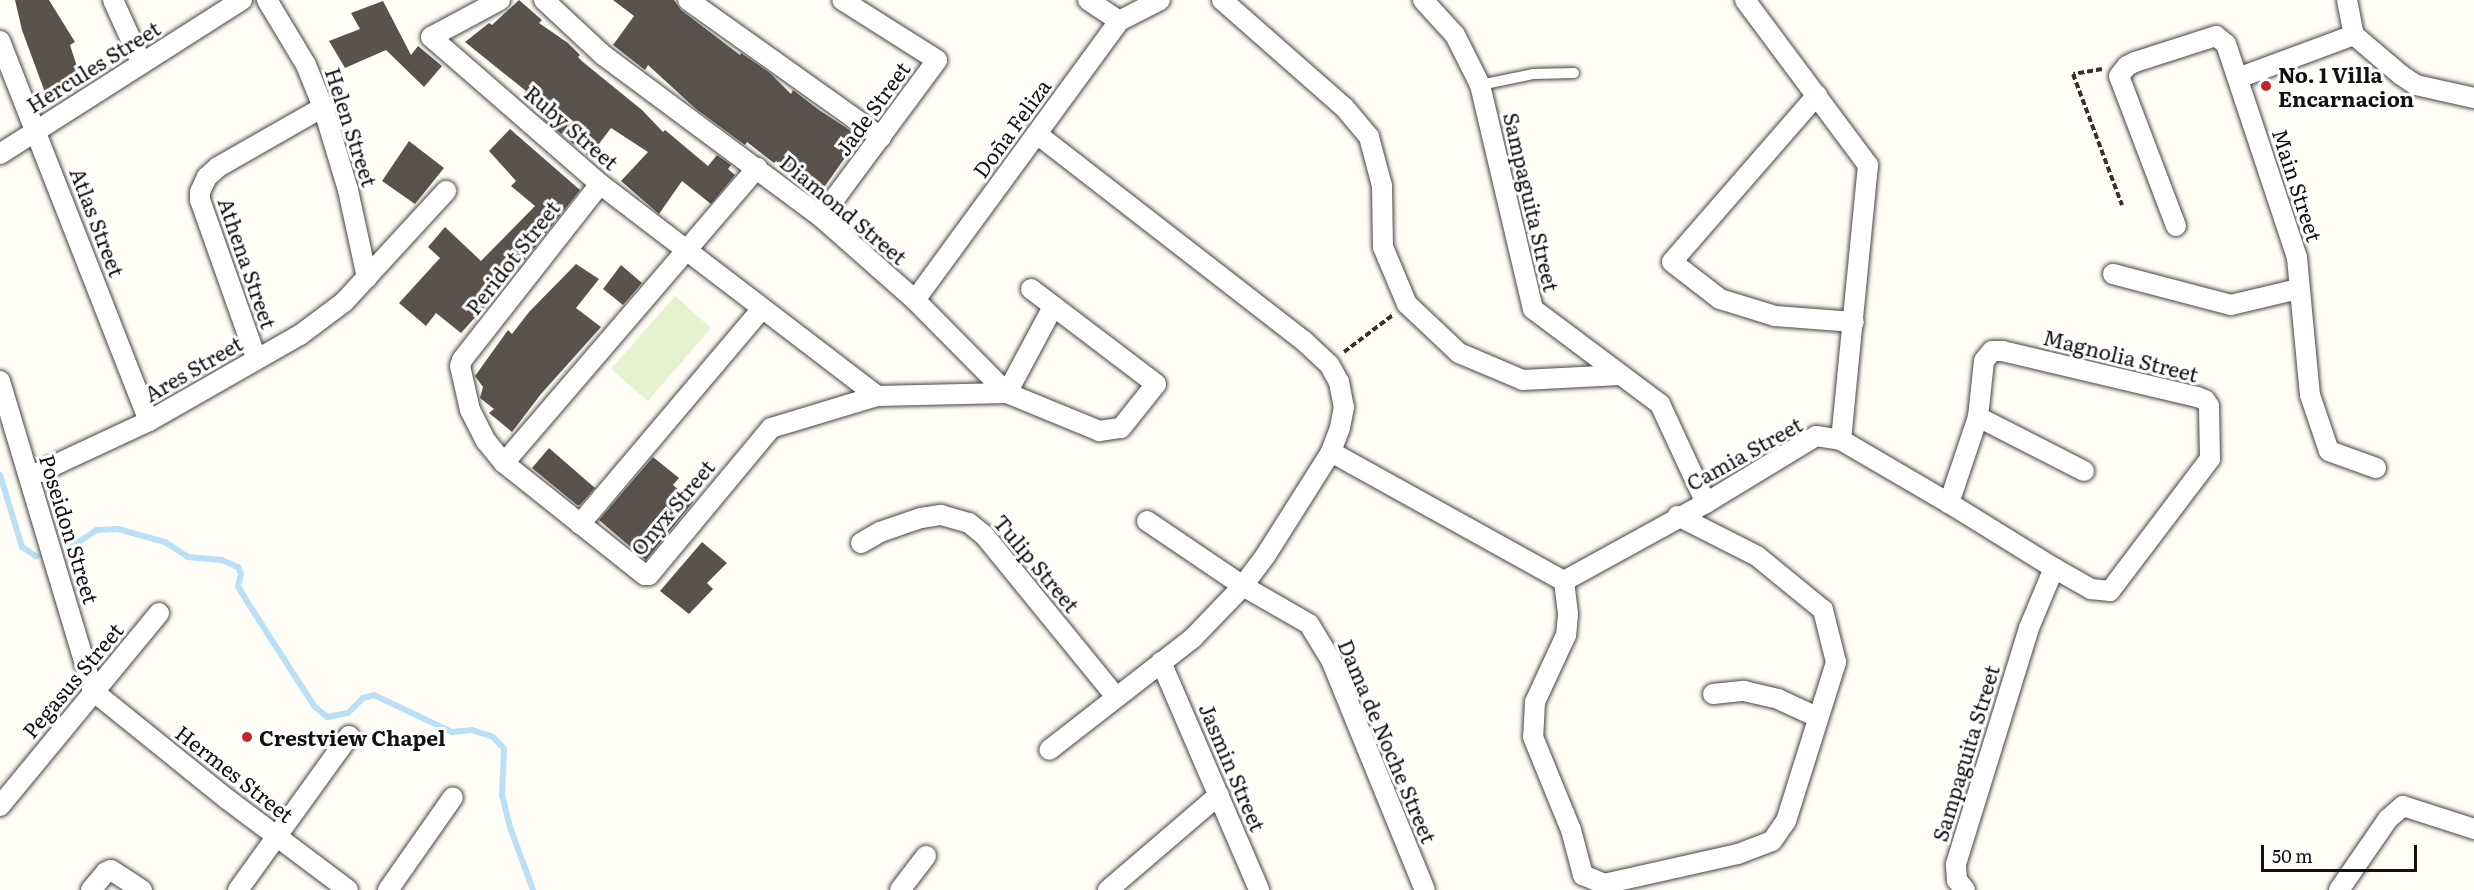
<!DOCTYPE html>
<html>
<head>
<meta charset="utf-8">
<style>
  body { margin:0 }
  #map { position:relative; width:2474px; height:890px; overflow:hidden; background:#fffdf5; font-family:Literata,serif }
  div>[style] { position:absolute }
  [style*='--x'] { left:calc(var(--x)*1px); top:calc(var(--y)*1px); width:calc(var(--w)*1px); rotate:calc(var(--a)*1deg) }
  .pitch>* { inset:0; background:#e6f2cf }
  .stream>* { height:6px; margin:-3px; padding:0 3px; transform-origin:3px; border-radius:3px; background:#b9e0f7 }
  .building>* { inset:0; background:#5a524d }
  .path>* { height:4px; margin-top:-2px; transform-origin:0; background:repeating-linear-gradient(90deg,#333 0 6px,transparent 0 9px) }
  .roads { filter:drop-shadow(0 0 2px #444) drop-shadow(0 0 2px #444) }
  .lane>* { height:10px; margin:-5px; padding:0 5px; transform-origin:5px; border-radius:5px; background:#fff }
  .street>* { height:20px; margin:-10px; padding:0 10px; transform-origin:10px; border-radius:10px; background:#fff }
  .dots>* { width:16px; height:16px; translate:-50% -50%; box-sizing:border-box; border:3px solid #fff; border-radius:50% }
  span { translate:-50% -50%; white-space:nowrap; text-align:center; line-height:1.15; -webkit-text-stroke:6px #fff; paint-order:stroke }
  .street-label { font-size:21px; color:#111 }
  .poi-label { font-size:21px; color:#111; font-weight:700 }
  .left { translate:0 -50%; text-align:left }
  .scale { position:absolute; left:2261px; top:845px; width:156px; height:27px; box-sizing:border-box; border:3px solid #111; border-top:0; padding-left:8px; font-size:18px; line-height:21px; white-space:nowrap; color:#111; -webkit-text-stroke:4px #fff; paint-order:stroke }
</style>
</head>
<body>
<div id="map">
  <div class="pitch">
    <div style="clip-path:polygon(675px 296px,711px 328px,648px 401px,611px 369px)"></div>
  </div>
  <div class="stream">
    <div style="--x:0;--y:475;--w:75;--a:73"></div>
    <div style="--x:22;--y:547;--w:17;--a:33"></div>
    <div style="--x:66;--y:550;--w:37;--a:-33"></div>
    <div style="--x:97;--y:530;--w:21;--a:-3"></div>
    <div style="--x:118;--y:529;--w:49;--a:15.5"></div>
    <div style="--x:165;--y:542;--w:27;--a:33"></div>
    <div style="--x:188;--y:557;--w:34;--a:5"></div>
    <div style="--x:222;--y:560;--w:17;--a:24"></div>
    <div style="--x:238;--y:567;--w:8;--a:67"></div>
    <div style="--x:241;--y:574;--w:12;--a:104"></div>
    <div style="--x:238;--y:586;--w:20;--a:60"></div>
    <div style="--x:248;--y:603;--w:122;--a:57.3"></div>
    <div style="--x:314;--y:706;--w:17;--a:40"></div>
    <div style="--x:327;--y:717;--w:21;--a:-11"></div>
    <div style="--x:348;--y:713;--w:21;--a:-45"></div>
    <div style="--x:363;--y:698;--w:11;--a:-15"></div>
    <div style="--x:374;--y:695;--w:86;--a:25.4"></div>
    <div style="--x:452;--y:732;--w:20;--a:-6"></div>
    <div style="--x:472;--y:730;--w:22;--a:18"></div>
    <div style="--x:493;--y:737;--w:16;--a:47"></div>
    <div style="--x:504;--y:749;--w:46;--a:92.5"></div>
    <div style="--x:502;--y:795;--w:36;--a:76"></div>
    <div style="--x:511;--y:830;--w:64;--a:69.9"></div>
  </div>
  <div class="building">
    <div style="clip-path:polygon(15px 0,49px 0,75px 42px,70px 45px,82px 82px,47px 98px,22px 30px)"></div>
    <div style="clip-path:polygon(519px 0,542px 20px,539px 23px,568px 43px,580px 55px,578px 57px,583px 62px,642px 110px,663px 132px,665px 130px,708px 166px,717px 155px,731px 165px,728px 169px,735px 175px,711px 204px,682px 181px,659px 214px,621px 181px,648px 152px,611px 128px,589px 157px,542px 118px,547px 114px,523px 94px,526px 91px,465px 42px,489px 23px,492px 25px)"></div>
    <div style="clip-path:polygon(613px 0,674px 0,681px 10px,740px 55px,741px 53px,770px 73px,791px 94px,793px 90px,819px 110px,851px 131px,859px 138px,820px 193px,801px 174px,798px 178px,776px 161px,774px 163px,747px 142px,745px 145px,696px 109px,648px 65px,645px 70px,613px 45px,634px 16px)"></div>
    <div style="clip-path:polygon(383px 1px,411px 55px,418px 46px,442px 66px,424px 87px,386px 50px,345px 68px,329px 41px,360px 29px,351px 13px)"></div>
    <div style="clip-path:polygon(510px 129px,580px 190px,525px 260px,521px 257px,498px 292px,461px 333px,436px 313px,426px 326px,399px 303px,440px 258px,428px 247px,445px 227px,481px 261px,535px 206px,511px 186px,516px 181px,489px 151px)"></div>
    <div style="clip-path:polygon(409px 141px,444px 168px,415px 204px,382px 181px)"></div>
    <div style="clip-path:polygon(576px 264px,599px 279px,576px 308px,601px 327px,541px 394px,512px 432px,489px 413px,494px 409px,480px 398px,483px 387px,475px 376px,508px 330px,512px 334px,529px 312px)"></div>
    <div style="clip-path:polygon(621px 265px,642px 283px,623px 305px,603px 289px)"></div>
    <div style="clip-path:polygon(549px 448px,595px 488px,580px 505px,577px 505px,532px 468px)"></div>
    <div style="clip-path:polygon(653px 457px,679px 478px,673px 485px,693px 502px,646px 560px,599px 520px)"></div>
    <div style="clip-path:polygon(702px 542px,727px 563px,707px 583px,713px 589px,689px 614px,660px 591px)"></div>
  </div>
  <div class="path">
    <div style="--x:2102;--y:69;--w:29;--a:170"></div>
    <div style="--x:2073;--y:74;--w:140;--a:69.5"></div>
    <div style="--x:1344;--y:352;--w:61;--a:-37.1"></div>
  </div>
  <div class="roads">
    <div class="lane">
      <div style="--x:1480;--y:85;--w:54;--a:-11.7"></div>
      <div style="--x:1533;--y:74;--w:41;--a:-1.4"></div>
    </div>
    <div class="street">
      <div style="--x:113;--y:0;--w:70;--a:65.6"></div>
      <div style="--x:267;--y:0;--w:76;--a:59"></div>
      <div style="--x:306;--y:65;--w:45;--a:68"></div>
      <div style="--x:323;--y:107;--w:87;--a:73.2"></div>
      <div style="--x:348;--y:190;--w:90;--a:77.8"></div>
      <div style="--x:500;--y:0;--w:78;--a:151.8"></div>
      <div style="--x:431;--y:37;--w:224;--a:41"></div>
      <div style="--x:600;--y:184;--w:349;--a:37.4"></div>
      <div style="--x:544;--y:0;--w:81;--a:43"></div>
      <div style="--x:603;--y:55;--w:272;--a:36.6"></div>
      <div style="--x:821;--y:217;--w:125;--a:41.4"></div>
      <div style="--x:915;--y:300;--w:131;--a:45.3"></div>
      <div style="--x:1007;--y:393;--w:100;--a:22.4"></div>
      <div style="--x:1099;--y:431;--w:22;--a:-8"></div>
      <div style="--x:1121;--y:428;--w:56;--a:-51.5"></div>
      <div style="--x:1156;--y:384;--w:157;--a:-142.8"></div>
      <div style="--x:688;--y:0;--w:237;--a:35.4"></div>
      <div style="--x:1088;--y:0;--w:37;--a:34"></div>
      <div style="--x:1222;--y:0;--w:162;--a:41.3"></div>
      <div style="--x:1344;--y:107;--w:39;--a:50"></div>
      <div style="--x:1369;--y:137;--w:51;--a:75.1"></div>
      <div style="--x:1382;--y:186;--w:61;--a:89.1"></div>
      <div style="--x:1383;--y:247;--w:62;--a:67.2"></div>
      <div style="--x:1407;--y:304;--w:71;--a:43.3"></div>
      <div style="--x:1459;--y:353;--w:69;--a:22.9"></div>
      <div style="--x:1523;--y:380;--w:97;--a:-3"></div>
      <div style="--x:1423;--y:0;--w:47;--a:47.6"></div>
      <div style="--x:1455;--y:35;--w:56;--a:63.4"></div>
      <div style="--x:1480;--y:85;--w:230;--a:76.7"></div>
      <div style="--x:1533;--y:309;--w:159;--a:36.8"></div>
      <div style="--x:1660;--y:404;--w:109;--a:65.1"></div>
      <div style="--x:1745;--y:0;--w:206;--a:53.3"></div>
      <div style="--x:1868;--y:165;--w:276;--a:95.6"></div>
      <div style="--x:2347;--y:0;--w:36;--a:79"></div>
      <div style="--x:2354;--y:35;--w:62;--a:40.4"></div>
      <div style="--x:2401;--y:75;--w:18;--a:34"></div>
      <div style="--x:2416;--y:85;--w:59;--a:12.6"></div>
      <div style="--x:0;--y:41;--w:408;--a:68.6"></div>
      <div style="--x:2238;--y:78;--w:124;--a:-20.3"></div>
      <div style="--x:1817;--y:95;--w:221;--a:131"></div>
      <div style="--x:1672;--y:262;--w:61;--a:37.6"></div>
      <div style="--x:1720;--y:299;--w:58;--a:17.2"></div>
      <div style="--x:1775;--y:316;--w:79;--a:4.3"></div>
      <div style="--x:1037;--y:134;--w:339;--a:37.8"></div>
      <div style="--x:1305;--y:342;--w:33;--a:43"></div>
      <div style="--x:1329;--y:364;--w:21;--a:61"></div>
      <div style="--x:1339;--y:382;--w:25;--a:79"></div>
      <div style="--x:1344;--y:407;--w:21;--a:101"></div>
      <div style="--x:1340;--y:428;--w:26;--a:111"></div>
      <div style="--x:1331;--y:452;--w:122;--a:122.3"></div>
      <div style="--x:1266;--y:555;--w:39;--a:127"></div>
      <div style="--x:1243;--y:586;--w:72;--a:133.9"></div>
      <div style="--x:1193;--y:638;--w:182;--a:142.1"></div>
      <div style="--x:0;--y:154;--w:287;--a:-32.5"></div>
      <div style="--x:600;--y:184;--w:224;--a:128.1"></div>
      <div style="--x:462;--y:360;--w:6;--a:108"></div>
      <div style="--x:460;--y:366;--w:45;--a:77.2"></div>
      <div style="--x:470;--y:410;--w:35;--a:63"></div>
      <div style="--x:486;--y:441;--w:28;--a:51"></div>
      <div style="--x:504;--y:463;--w:180;--a:38.5"></div>
      <div style="--x:645;--y:575;--w:4;--a:0"></div>
      <div style="--x:649;--y:575;--w:191;--a:-50.3"></div>
      <div style="--x:771;--y:428;--w:111;--a:-16.8"></div>
      <div style="--x:877;--y:396;--w:130;--a:-1.3"></div>
      <div style="--x:1007;--y:393;--w:98;--a:-61.9"></div>
      <div style="--x:821;--y:217;--w:195;--a:-53.5"></div>
      <div style="--x:937;--y:60;--w:112;--a:-147.7"></div>
      <div style="--x:2176;--y:226;--w:160;--a:-110.8"></div>
      <div style="--x:2119;--y:76;--w:13;--a:-51"></div>
      <div style="--x:2127;--y:66;--w:9;--a:-27"></div>
      <div style="--x:2135;--y:62;--w:85;--a:-17.8"></div>
      <div style="--x:2216;--y:36;--w:13;--a:39"></div>
      <div style="--x:2226;--y:44;--w:225;--a:71.6"></div>
      <div style="--x:2297;--y:258;--w:138;--a:84.6"></div>
      <div style="--x:2310;--y:395;--w:59;--a:71.3"></div>
      <div style="--x:2329;--y:451;--w:50;--a:19.9"></div>
      <div style="--x:2113;--y:274;--w:122;--a:14.7"></div>
      <div style="--x:2231;--y:305;--w:69;--a:-13.4"></div>
      <div style="--x:915;--y:300;--w:346;--a:-53.8"></div>
      <div style="--x:1119;--y:21;--w:46;--a:-27.1"></div>
      <div style="--x:256;--y:358;--w:168;--a:-109.5"></div>
      <div style="--x:200;--y:200;--w:8;--a:-90"></div>
      <div style="--x:200;--y:192;--w:17;--a:-65"></div>
      <div style="--x:207;--y:177;--w:15;--a:-42"></div>
      <div style="--x:218;--y:167;--w:121;--a:-29.7"></div>
      <div style="--x:0;--y:381;--w:324;--a:73.3"></div>
      <div style="--x:1978;--y:417;--w:119;--a:27"></div>
      <div style="--x:1331;--y:452;--w:266;--a:29"></div>
      <div style="--x:504;--y:463;--w:389;--a:-49.4"></div>
      <div style="--x:29;--y:477;--w:132;--a:-25"></div>
      <div style="--x:149;--y:421;--w:174;--a:-29.7"></div>
      <div style="--x:300;--y:335;--w:55;--a:-36.9"></div>
      <div style="--x:344;--y:302;--w:151;--a:-47.4"></div>
      <div style="--x:1147;--y:521;--w:116;--a:34.1"></div>
      <div style="--x:1243;--y:586;--w:76;--a:29.9"></div>
      <div style="--x:1309;--y:624;--w:42;--a:58.6"></div>
      <div style="--x:1331;--y:660;--w:248;--a:67.8"></div>
      <div style="--x:580;--y:524;--w:282;--a:-49.8"></div>
      <div style="--x:861;--y:543;--w:22;--a:-30"></div>
      <div style="--x:880;--y:532;--w:43;--a:-18.9"></div>
      <div style="--x:921;--y:518;--w:20;--a:-9"></div>
      <div style="--x:941;--y:515;--w:29;--a:16"></div>
      <div style="--x:969;--y:523;--w:19;--a:39"></div>
      <div style="--x:984;--y:535;--w:209;--a:50.8"></div>
      <div style="--x:1564;--y:581;--w:162;--a:-28.8"></div>
      <div style="--x:1706;--y:503;--w:129;--a:-31.3"></div>
      <div style="--x:1816;--y:436;--w:25;--a:9"></div>
      <div style="--x:1841;--y:440;--w:125;--a:30.3"></div>
      <div style="--x:1949;--y:503;--w:123;--a:31.8"></div>
      <div style="--x:2054;--y:568;--w:43;--a:29.6"></div>
      <div style="--x:2091;--y:589;--w:19;--a:6"></div>
      <div style="--x:2110;--y:591;--w:166;--a:-52.9"></div>
      <div style="--x:2210;--y:459;--w:53;--a:-91.1"></div>
      <div style="--x:2209;--y:406;--w:7;--a:-124"></div>
      <div style="--x:2205;--y:400;--w:9;--a:-159"></div>
      <div style="--x:2197;--y:397;--w:199;--a:-166.7"></div>
      <div style="--x:2003;--y:351;--w:11;--a:180"></div>
      <div style="--x:1992;--y:351;--w:13;--a:129"></div>
      <div style="--x:1984;--y:361;--w:56;--a:96.1"></div>
      <div style="--x:1978;--y:417;--w:91;--a:108.6"></div>
      <div style="--x:1564;--y:581;--w:33;--a:83"></div>
      <div style="--x:1568;--y:614;--w:21;--a:95"></div>
      <div style="--x:1566;--y:635;--w:74;--a:114.8"></div>
      <div style="--x:1535;--y:702;--w:35;--a:93"></div>
      <div style="--x:1533;--y:737;--w:100;--a:67.8"></div>
      <div style="--x:1571;--y:830;--w:47;--a:75.1"></div>
      <div style="--x:1583;--y:875;--w:23;--a:23"></div>
      <div style="--x:1604;--y:884;--w:137;--a:-12.6"></div>
      <div style="--x:1738;--y:854;--w:36;--a:-21"></div>
      <div style="--x:1772;--y:841;--w:24;--a:-55"></div>
      <div style="--x:1786;--y:821;--w:167;--a:-72.5"></div>
      <div style="--x:1836;--y:662;--w:54;--a:-104"></div>
      <div style="--x:1823;--y:610;--w:85;--a:-140.7"></div>
      <div style="--x:1757;--y:556;--w:89;--a:-153.1"></div>
      <div style="--x:1161;--y:662;--w:248;--a:66.7"></div>
      <div style="--x:93;--y:691;--w:172;--a:38.9"></div>
      <div style="--x:227;--y:799;--w:151;--a:36.9"></div>
      <div style="--x:1713;--y:694;--w:31;--a:-6"></div>
      <div style="--x:1744;--y:691;--w:35;--a:13"></div>
      <div style="--x:1778;--y:699;--w:43;--a:24.8"></div>
      <div style="--x:0;--y:806;--w:250;--a:-50.5"></div>
      <div style="--x:91;--y:890;--w:23;--a:-50"></div>
      <div style="--x:106;--y:872;--w:5;--a:-22"></div>
      <div style="--x:111;--y:870;--w:37;--a:33"></div>
      <div style="--x:238;--y:890;--w:190;--a:-54.2"></div>
      <div style="--x:388;--y:890;--w:113;--a:-55"></div>
      <div style="--x:900;--y:890;--w:43;--a:-52.6"></div>
      <div style="--x:1108;--y:890;--w:146;--a:-40.6"></div>
      <div style="--x:1965;--y:890;--w:13;--a:-129"></div>
      <div style="--x:1957;--y:880;--w:16;--a:-94"></div>
      <div style="--x:1956;--y:864;--w:247;--a:-72.8"></div>
      <div style="--x:2029;--y:628;--w:65;--a:-67.4"></div>
      <div style="--x:2339;--y:890;--w:86;--a:-55.4"></div>
      <div style="--x:2388;--y:819;--w:20;--a:-41"></div>
      <div style="--x:2403;--y:806;--w:75;--a:17.9"></div>
    </div>
  </div>
  <div class="dots">
    <div style="left:2266px;top:86px;background:#c4262e"></div>
    <div style="left:247px;top:737px;background:#c4262e"></div>
  </div>
  <div class="street-label">
    <span style="left:93px;top:66px;rotate:-32deg">Hercules Street</span>
    <span style="left:872px;top:108px;rotate:-54deg">Jade Street</span>
    <span style="left:352px;top:127px;rotate:72deg">Helen Street</span>
    <span style="left:572px;top:127px;rotate:41deg">Ruby Street</span>
    <span style="left:1011px;top:128px;rotate:-54deg">Doña Feliza</span>
    <span style="left:2298px;top:185px;rotate:72deg">Main Street</span>
    <span style="left:1532px;top:202px;rotate:77deg">Sampaguita Street</span>
    <span style="left:844px;top:209px;rotate:40deg">Diamond Street</span>
    <span style="left:98px;top:222px;rotate:69deg">Atlas Street</span>
    <span style="left:512px;top:257px;rotate:-52deg">Peridot Street</span>
    <span style="left:248px;top:263px;rotate:71deg">Athena Street</span>
    <span style="left:2121px;top:355px;rotate:14deg">Magnolia Street</span>
    <span style="left:193px;top:368px;rotate:-30deg">Ares Street</span>
    <span style="left:1744px;top:453px;rotate:-29deg">Camia Street</span>
    <span style="left:672px;top:507px;rotate:-50deg">Onyx Street</span>
    <span style="left:70px;top:529px;rotate:73deg">Poseidon Street</span>
    <span style="left:1037px;top:563px;rotate:50deg">Tulip Street</span>
    <span style="left:72px;top:680px;rotate:-50deg">Pegasus Street</span>
    <span style="left:1388px;top:741px;rotate:67deg">Dama de Noche Street</span>
    <span style="left:1965px;top:753px;rotate:-73deg">Sampaguita Street</span>
    <span style="left:1233px;top:767px;rotate:67deg">Jasmin Street</span>
    <span style="left:235px;top:773px;rotate:38deg">Hermes Street</span>
  </div>
  <div class="poi-label">
    <span class="left" style="left:2278px;top:86px">No. 1 Villa<br>Encarnacion</span>
    <span class="left" style="left:259px;top:737px">Crestview Chapel</span>
  </div>
  <div class="scale">50 m</div>
</div>
</body>
</html>
